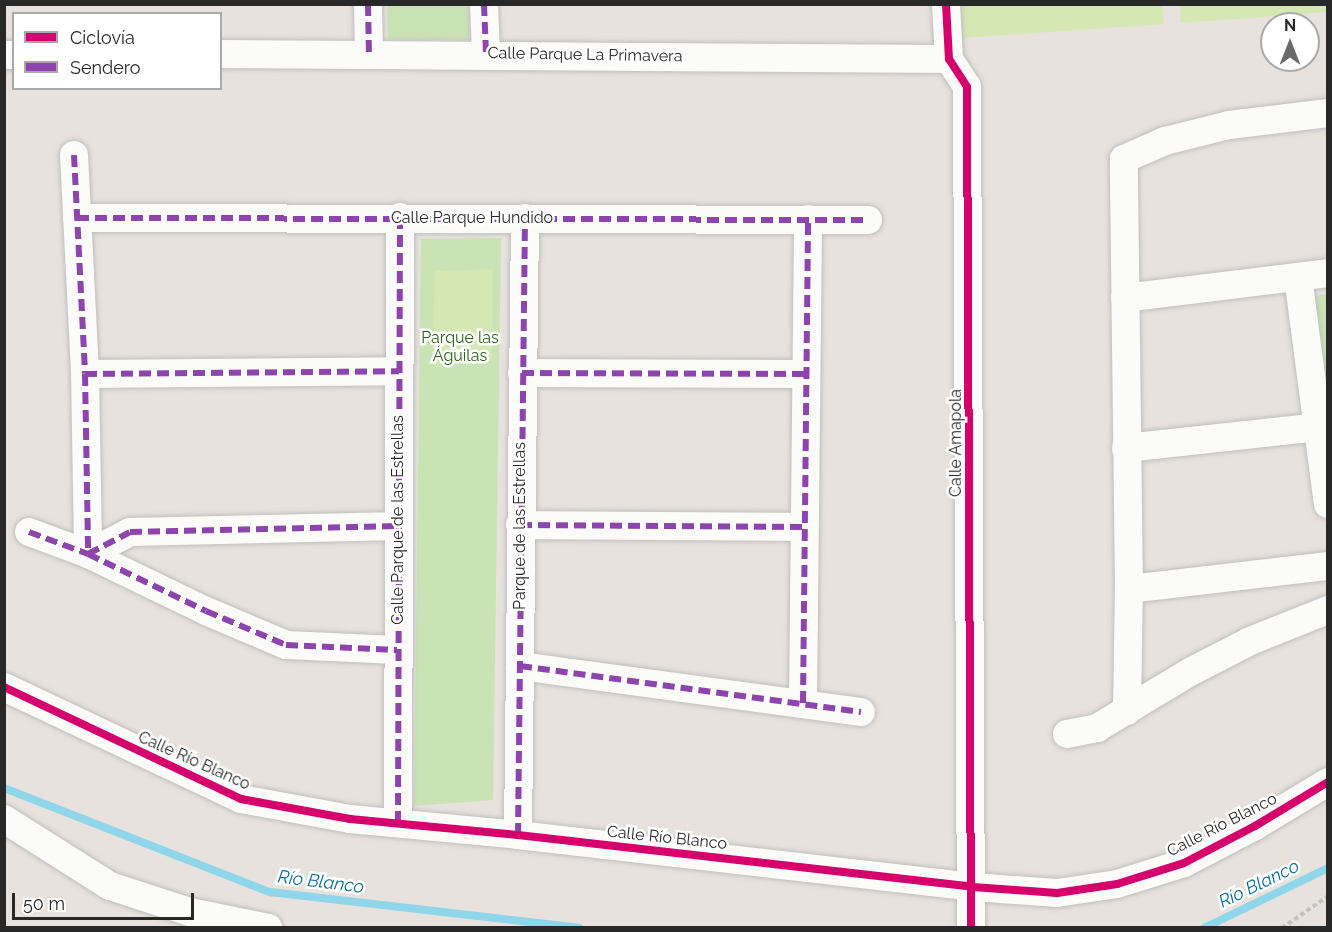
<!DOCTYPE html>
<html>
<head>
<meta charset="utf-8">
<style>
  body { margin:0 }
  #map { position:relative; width:1332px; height:932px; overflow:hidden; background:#e7e2dd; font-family:Raleway,sans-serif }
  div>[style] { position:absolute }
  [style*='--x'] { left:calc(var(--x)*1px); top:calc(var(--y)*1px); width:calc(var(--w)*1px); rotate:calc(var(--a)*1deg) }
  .green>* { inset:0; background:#cae3b4 }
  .pitch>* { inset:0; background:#d5e7b2 }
  .stream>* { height:8px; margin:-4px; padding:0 4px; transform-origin:4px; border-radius:4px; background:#8fd6ea }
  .path>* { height:4px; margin-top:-2px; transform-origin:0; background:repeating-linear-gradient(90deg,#c3c2c2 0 4.5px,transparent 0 7.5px) }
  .roads { filter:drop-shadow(0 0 2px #c0bebf) drop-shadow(0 0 2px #c0bebf) }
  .street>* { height:28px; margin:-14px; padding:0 14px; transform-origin:14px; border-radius:14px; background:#fbfbfa }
  .quiet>* { height:6px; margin-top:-3px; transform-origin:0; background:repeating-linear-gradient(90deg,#8e44ad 0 12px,transparent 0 18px) }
  .cycleway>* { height:8px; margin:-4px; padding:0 4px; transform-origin:4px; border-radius:4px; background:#d6006c }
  span { translate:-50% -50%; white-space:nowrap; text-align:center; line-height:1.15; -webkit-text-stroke:5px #fff; paint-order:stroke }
  .street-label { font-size:16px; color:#282828 }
  .park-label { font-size:16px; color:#2b6518 }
  .water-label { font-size:18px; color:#0b6d99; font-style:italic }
  .frame { position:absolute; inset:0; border:6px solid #282828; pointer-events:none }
  .legend { position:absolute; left:12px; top:12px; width:210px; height:78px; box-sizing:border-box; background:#fff; border:2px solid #a9a9a9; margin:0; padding:8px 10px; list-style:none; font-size:18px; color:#282828 }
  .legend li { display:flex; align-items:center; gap:12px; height:30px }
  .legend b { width:30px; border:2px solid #a9a9a9 }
  .north { position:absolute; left:1260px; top:12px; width:60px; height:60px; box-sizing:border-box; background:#fff; border:2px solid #a9a9a9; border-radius:50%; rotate:0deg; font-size:16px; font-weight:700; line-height:24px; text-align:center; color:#282828 }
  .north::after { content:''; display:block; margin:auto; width:21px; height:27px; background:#6b6967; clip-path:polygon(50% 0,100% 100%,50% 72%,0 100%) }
  .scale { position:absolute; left:12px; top:893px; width:182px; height:27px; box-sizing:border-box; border:3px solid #282828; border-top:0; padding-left:8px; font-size:18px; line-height:21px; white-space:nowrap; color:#282828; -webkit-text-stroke:4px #fff; paint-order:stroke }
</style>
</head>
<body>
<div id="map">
  <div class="green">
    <div style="clip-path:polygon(387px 5px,469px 5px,469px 40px,388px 39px)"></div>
    <div style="clip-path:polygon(501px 238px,493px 800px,414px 806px,421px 239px)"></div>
    <div style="clip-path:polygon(1327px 294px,1327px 413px,1311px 296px)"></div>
  </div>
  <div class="pitch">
    <div style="clip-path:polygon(959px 5px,1162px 5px,1164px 24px,961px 38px)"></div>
    <div style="clip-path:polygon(1180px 5px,1327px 5px,1327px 12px,1181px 23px)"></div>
    <div style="clip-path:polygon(493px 269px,492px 361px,432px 365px,435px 271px)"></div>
  </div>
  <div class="stream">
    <div style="--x:4;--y:788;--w:286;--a:21.4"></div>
    <div style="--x:270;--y:892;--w:311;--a:6.6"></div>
    <div style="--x:1204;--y:928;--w:138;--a:-25.8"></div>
  </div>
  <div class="path">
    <div style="--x:1282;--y:928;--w:56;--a:-34.8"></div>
  </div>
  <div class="roads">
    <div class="street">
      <div style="--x:368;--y:4;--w:50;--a:88.9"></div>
      <div style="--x:484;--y:4;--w:50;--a:87.7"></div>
      <div style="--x:946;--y:4;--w:55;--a:86.9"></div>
      <div style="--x:949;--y:59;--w:33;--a:57"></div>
      <div style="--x:967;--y:87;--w:841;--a:89.73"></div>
      <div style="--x:220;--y:54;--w:729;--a:0.39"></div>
      <div style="--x:4;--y:55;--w:10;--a:0"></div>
      <div style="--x:74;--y:155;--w:219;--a:87.1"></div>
      <div style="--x:85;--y:374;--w:180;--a:89"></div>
      <div style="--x:88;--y:554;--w:47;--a:-27.6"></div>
      <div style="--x:130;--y:532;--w:269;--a:-1.3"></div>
      <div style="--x:77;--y:218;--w:791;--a:0.14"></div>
      <div style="--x:1298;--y:277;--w:229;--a:82.5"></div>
      <div style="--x:1125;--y:298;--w:205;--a:-7"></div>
      <div style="--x:522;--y:373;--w:284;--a:0.2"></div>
      <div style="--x:85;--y:374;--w:314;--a:-0.5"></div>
      <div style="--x:1126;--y:448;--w:193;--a:-6.2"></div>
      <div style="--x:520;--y:525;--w:284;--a:0.4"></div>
      <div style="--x:29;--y:532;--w:63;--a:20.4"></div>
      <div style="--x:88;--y:554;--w:131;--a:25.8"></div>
      <div style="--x:206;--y:611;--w:87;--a:23"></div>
      <div style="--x:286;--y:645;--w:111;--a:2.6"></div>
      <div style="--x:1129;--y:589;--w:200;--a:-6.6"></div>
      <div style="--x:520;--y:666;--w:344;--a:7.7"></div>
      <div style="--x:4;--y:687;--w:262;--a:25.3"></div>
      <div style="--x:241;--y:799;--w:111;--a:10.4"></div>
      <div style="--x:350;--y:819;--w:169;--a:5.4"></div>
      <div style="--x:518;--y:835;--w:458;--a:6.5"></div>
      <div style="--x:973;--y:887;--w:84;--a:4.1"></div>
      <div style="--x:1057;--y:893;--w:61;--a:-8.5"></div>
      <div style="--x:1117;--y:884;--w:70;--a:-17.4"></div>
      <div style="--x:1184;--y:863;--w:80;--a:-27.5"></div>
      <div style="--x:1255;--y:826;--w:85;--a:-31.1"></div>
      <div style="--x:803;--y:703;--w:484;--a:-89.4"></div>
      <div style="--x:1127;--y:711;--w:122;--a:-89.1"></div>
      <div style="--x:1129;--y:589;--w:430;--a:-90.7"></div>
      <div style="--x:1124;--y:159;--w:45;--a:-23.7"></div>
      <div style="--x:1165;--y:141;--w:66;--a:-14"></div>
      <div style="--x:1229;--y:125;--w:100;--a:-6.9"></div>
      <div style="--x:1067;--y:734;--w:31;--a:-11"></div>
      <div style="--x:1097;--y:728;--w:111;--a:-31"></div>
      <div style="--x:1192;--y:671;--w:65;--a:-27.3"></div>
      <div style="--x:1250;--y:641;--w:84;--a:-21.7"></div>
      <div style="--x:4;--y:819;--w:125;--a:32.3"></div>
      <div style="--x:110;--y:886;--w:84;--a:18"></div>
      <div style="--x:190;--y:912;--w:80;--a:11.6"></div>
      <div style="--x:398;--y:823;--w:606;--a:-89.81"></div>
      <div style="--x:518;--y:835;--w:617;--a:-89.35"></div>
    </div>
  </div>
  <div class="quiet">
    <div style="--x:368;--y:4;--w:50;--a:88.9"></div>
    <div style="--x:484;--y:4;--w:50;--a:87.7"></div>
    <div style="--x:74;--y:155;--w:219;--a:87.1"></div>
    <div style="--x:85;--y:374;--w:180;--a:89"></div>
    <div style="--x:88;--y:554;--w:47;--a:-27.6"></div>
    <div style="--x:130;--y:532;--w:269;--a:-1.3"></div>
    <div style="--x:77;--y:218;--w:791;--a:0.14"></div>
    <div style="--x:522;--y:373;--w:284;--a:0.2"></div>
    <div style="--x:85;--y:374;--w:314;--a:-0.5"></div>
    <div style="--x:520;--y:525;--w:284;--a:0.4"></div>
    <div style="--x:29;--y:532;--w:63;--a:20.4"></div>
    <div style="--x:88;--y:554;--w:131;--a:25.8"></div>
    <div style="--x:206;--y:611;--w:87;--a:23"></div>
    <div style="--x:286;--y:645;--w:111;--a:2.6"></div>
    <div style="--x:520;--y:666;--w:344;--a:7.7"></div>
    <div style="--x:803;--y:703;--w:484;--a:-89.4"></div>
    <div style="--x:398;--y:823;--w:606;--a:-89.81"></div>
    <div style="--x:518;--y:835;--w:617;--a:-89.35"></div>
  </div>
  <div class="cycleway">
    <div style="--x:946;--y:4;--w:55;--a:86.9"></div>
    <div style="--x:949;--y:59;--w:33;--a:57"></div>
    <div style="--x:967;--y:87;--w:841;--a:89.73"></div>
    <div style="--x:4;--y:687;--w:262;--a:25.3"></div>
    <div style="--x:241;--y:799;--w:111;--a:10.4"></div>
    <div style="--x:350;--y:819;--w:169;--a:5.4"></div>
    <div style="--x:518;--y:835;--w:458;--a:6.5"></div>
    <div style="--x:973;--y:887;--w:84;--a:4.1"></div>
    <div style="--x:1057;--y:893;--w:61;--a:-8.5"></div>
    <div style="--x:1117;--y:884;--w:70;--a:-17.4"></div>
    <div style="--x:1184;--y:863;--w:80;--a:-27.5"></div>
    <div style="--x:1255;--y:826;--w:85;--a:-31.1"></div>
  </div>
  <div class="street-label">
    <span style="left:585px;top:55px;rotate:1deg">Calle Parque La Primavera</span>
    <span style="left:472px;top:218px">Calle Parque Hundido</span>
    <span style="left:956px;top:443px;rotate:-90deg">Calle Amapola</span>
    <span style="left:398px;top:520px;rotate:-90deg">Calle Parque de las Estrellas</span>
    <span style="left:520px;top:526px;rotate:-90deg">Parque de las Estrellas</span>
    <span style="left:194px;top:761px;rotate:24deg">Calle Río Blanco</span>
    <span style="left:1222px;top:825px;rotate:-27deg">Calle Río Blanco</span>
    <span style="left:667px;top:838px;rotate:6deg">Calle Río Blanco</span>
  </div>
  <div class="park-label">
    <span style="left:460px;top:347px">Parque las<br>Águilas</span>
  </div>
  <div class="water-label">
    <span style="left:321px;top:882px;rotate:7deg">Río Blanco</span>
    <span style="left:1259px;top:884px;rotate:-26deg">Río Blanco</span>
  </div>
  <div class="frame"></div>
  <ul class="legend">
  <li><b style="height:8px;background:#d6006c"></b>Ciclovía</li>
  <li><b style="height:8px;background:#8e44ad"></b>Sendero</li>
  </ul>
  <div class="north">N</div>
  <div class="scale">50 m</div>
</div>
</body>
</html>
